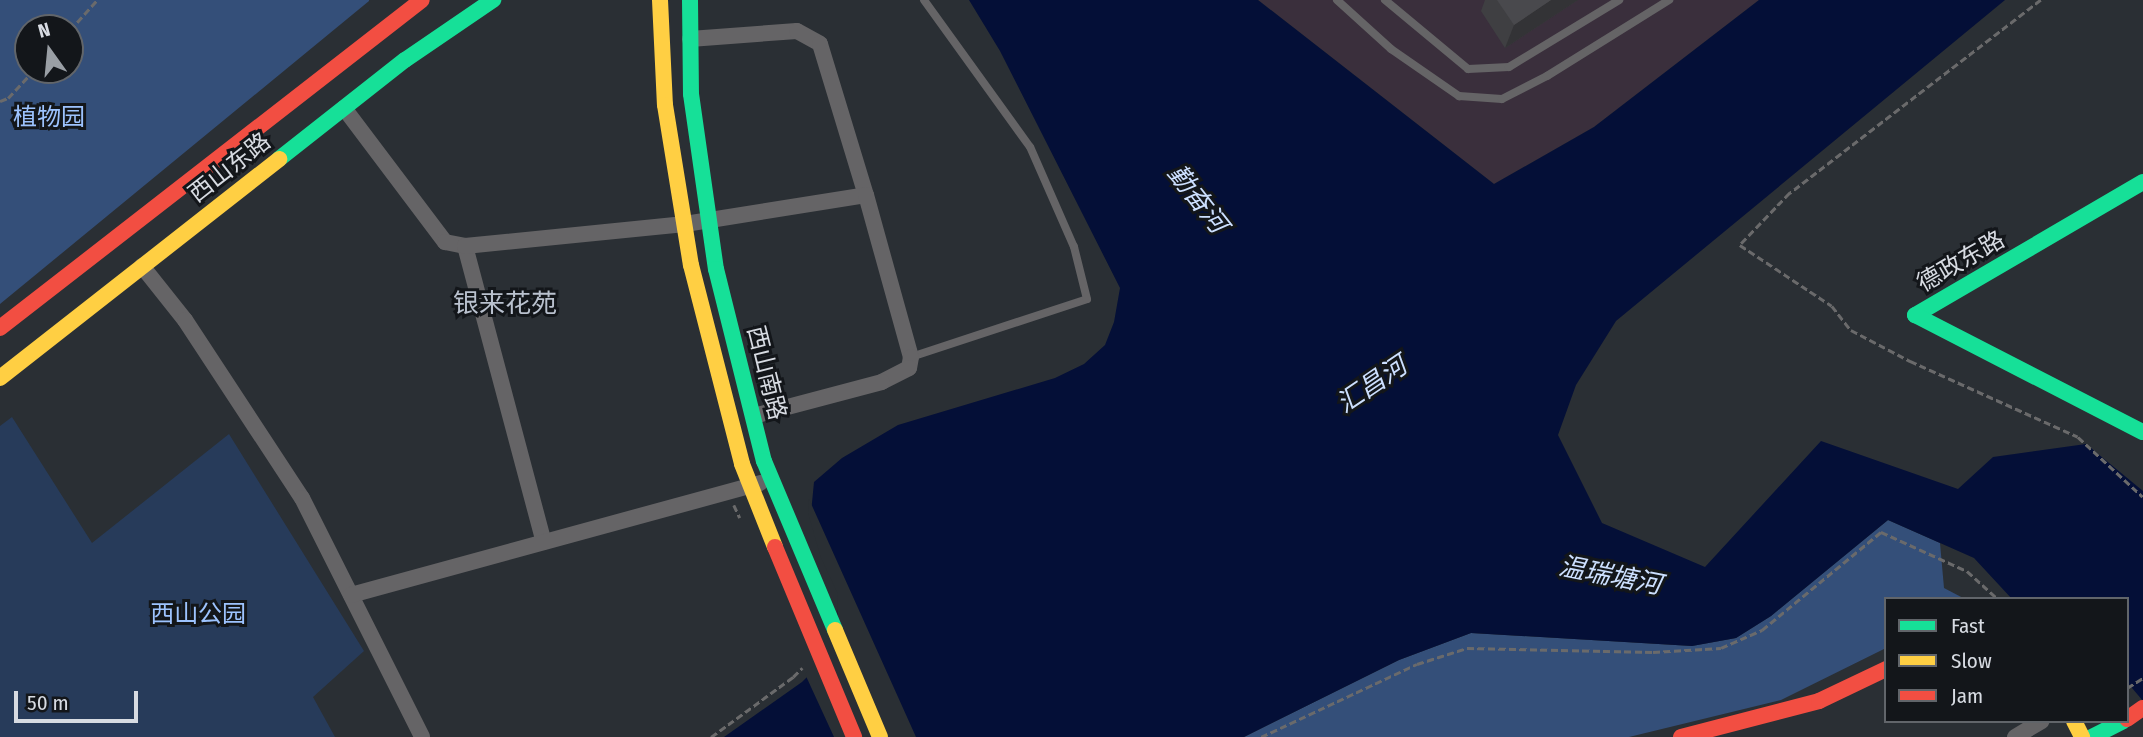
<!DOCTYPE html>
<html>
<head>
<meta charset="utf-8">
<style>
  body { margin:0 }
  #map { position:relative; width:2143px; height:737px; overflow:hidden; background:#2a2f34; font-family:"Fira Sans Condensed","Noto Sans SC",sans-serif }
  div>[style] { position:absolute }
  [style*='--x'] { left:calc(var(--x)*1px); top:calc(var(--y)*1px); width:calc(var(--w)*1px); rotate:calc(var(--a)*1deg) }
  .commercial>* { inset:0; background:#3a2f3c }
  .green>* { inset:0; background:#273b5a }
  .forest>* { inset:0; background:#344f79 }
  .water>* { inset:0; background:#040f37 }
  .pier>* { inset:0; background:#2a2f34 }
  .path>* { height:2.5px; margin-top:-1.25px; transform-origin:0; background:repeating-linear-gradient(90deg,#6a6a6b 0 7px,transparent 0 10.5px) }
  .lane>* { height:8px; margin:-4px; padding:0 4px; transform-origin:4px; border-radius:4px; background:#656466 }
  .street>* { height:16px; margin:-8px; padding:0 8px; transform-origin:8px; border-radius:8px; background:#656466 }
  .fast>* { height:16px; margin:-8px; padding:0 8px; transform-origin:8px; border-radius:8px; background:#16e098 }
  .slow>* { height:16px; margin:-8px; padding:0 8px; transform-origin:8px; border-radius:8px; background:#ffcf43 }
  .jam>* { height:16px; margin:-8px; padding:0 8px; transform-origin:8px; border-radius:8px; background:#f24e42 }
  .wall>* { inset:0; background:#3f3f42 }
  .shaded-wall>* { inset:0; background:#333336 }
  .building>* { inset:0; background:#49494d }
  span { translate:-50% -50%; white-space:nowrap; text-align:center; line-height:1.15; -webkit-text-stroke:6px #13161a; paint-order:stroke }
  .park-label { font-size:24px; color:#9dc3fe }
  .street-label { font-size:24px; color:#d7dbe2 }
  .water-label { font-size:26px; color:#ccdffe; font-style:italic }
  .neighbourhood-label { font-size:26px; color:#b9c1ce }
  .legend { position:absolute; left:1884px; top:597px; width:245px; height:126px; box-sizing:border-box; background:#13161a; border:2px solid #61656a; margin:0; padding:9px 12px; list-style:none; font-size:21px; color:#d7dbe2 }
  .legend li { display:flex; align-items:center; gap:14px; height:35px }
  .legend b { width:35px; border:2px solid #61656a }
  .north { position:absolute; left:14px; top:14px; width:70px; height:70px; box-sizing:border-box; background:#13161a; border:2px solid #61656a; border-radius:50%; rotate:345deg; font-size:19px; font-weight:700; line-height:28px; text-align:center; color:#d7dbe2 }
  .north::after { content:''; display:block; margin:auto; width:24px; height:32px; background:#9a9fa5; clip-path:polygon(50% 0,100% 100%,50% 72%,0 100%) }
  .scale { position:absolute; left:14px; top:691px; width:124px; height:32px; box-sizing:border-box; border:4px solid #d7dbe2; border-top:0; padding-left:9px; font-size:21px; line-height:24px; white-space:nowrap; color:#d7dbe2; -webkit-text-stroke:5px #13161a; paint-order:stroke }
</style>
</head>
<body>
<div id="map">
  <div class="commercial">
    <div style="clip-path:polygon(1258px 0,1759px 0,1594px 127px,1494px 184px)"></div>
  </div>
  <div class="green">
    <div style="clip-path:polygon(12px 417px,92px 543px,229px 434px,364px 651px,313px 697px,335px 737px,0 737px,0 426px)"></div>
  </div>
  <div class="forest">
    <div style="clip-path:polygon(evenodd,0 0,369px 0,369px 1px,0 304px,0 0,28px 28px,70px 28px,70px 70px,28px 70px,28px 28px)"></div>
    <div style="clip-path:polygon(1888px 520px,1940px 543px,1944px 588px,1965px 599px,1886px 599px,1886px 648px,1781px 700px,1629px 737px,1244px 737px,1399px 660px,1471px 633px,1692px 646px,1736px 638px,1771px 616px)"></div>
  </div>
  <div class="water">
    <div style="clip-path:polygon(969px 0,1258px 0,1494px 184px,1594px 127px,1759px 0,2005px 0,1616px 321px,1576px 385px,1558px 435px,1602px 523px,1705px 567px,1821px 441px,1958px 489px,1993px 457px,2086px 444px,2143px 491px,2143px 701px,2127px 682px,2127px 599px,2012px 599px,1974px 558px,1888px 520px,1771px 616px,1736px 638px,1692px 646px,1471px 633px,1399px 660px,1244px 737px,724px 737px,802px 682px,829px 655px,841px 594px,811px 513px,814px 482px,842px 458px,898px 425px,1055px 378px,1084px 364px,1105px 345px,1114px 322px,1120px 288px,1000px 51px)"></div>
  </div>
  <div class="pier">
    <div style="clip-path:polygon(809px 499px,916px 737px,834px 737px,805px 674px,827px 653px,837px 629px,838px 594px,821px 558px,808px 513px)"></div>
  </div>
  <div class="path">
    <div style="--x:2041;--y:0;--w:317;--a:142.4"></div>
    <div style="--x:1790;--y:193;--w:72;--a:133.9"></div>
    <div style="--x:1740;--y:245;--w:110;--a:33.5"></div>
    <div style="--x:1832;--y:306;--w:31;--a:52"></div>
    <div style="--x:1851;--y:330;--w:67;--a:27.7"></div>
    <div style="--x:1910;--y:361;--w:184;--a:24.3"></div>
    <div style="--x:2078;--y:437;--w:88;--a:42.7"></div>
    <div style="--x:70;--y:30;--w:40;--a:-48"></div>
    <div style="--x:0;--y:101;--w:9;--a:-21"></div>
    <div style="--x:8;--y:98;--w:38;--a:-47"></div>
    <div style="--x:734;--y:505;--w:14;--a:65"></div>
    <div style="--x:2127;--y:688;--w:19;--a:-32"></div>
    <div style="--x:711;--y:737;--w:102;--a:-36.2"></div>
    <div style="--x:793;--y:677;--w:13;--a:-45"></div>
    <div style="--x:1261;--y:737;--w:172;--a:-25.1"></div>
    <div style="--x:1417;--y:664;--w:52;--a:-17.7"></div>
    <div style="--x:1467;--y:648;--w:186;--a:1.2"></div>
    <div style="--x:1653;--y:652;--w:68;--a:-3.4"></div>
    <div style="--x:1721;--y:648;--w:45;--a:-23.7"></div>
    <div style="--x:1762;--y:630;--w:154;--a:-39.5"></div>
    <div style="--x:1881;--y:532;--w:94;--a:24.4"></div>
    <div style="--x:1967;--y:571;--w:42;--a:42.1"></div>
  </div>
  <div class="lane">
    <div style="--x:1337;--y:0;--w:73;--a:42.2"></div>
    <div style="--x:1391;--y:49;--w:83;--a:34.7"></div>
    <div style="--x:1459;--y:96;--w:43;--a:4"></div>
    <div style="--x:1502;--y:99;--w:51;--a:-27.1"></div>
    <div style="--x:1547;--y:76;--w:144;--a:-31.9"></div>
    <div style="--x:1385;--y:0;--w:108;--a:39.7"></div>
    <div style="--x:1468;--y:69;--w:41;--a:-2.8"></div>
    <div style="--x:1509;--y:67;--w:129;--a:-31.3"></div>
    <div style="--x:911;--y:357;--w:185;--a:-18.2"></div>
    <div style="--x:1087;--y:299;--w:54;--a:-104"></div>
    <div style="--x:1074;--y:247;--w:109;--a:-113.7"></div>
    <div style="--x:1030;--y:147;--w:181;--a:-125.8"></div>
  </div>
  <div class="street">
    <div style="--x:690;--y:39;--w:107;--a:-4.3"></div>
    <div style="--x:797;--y:31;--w:26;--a:29"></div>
    <div style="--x:820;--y:44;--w:158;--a:73.1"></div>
    <div style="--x:344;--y:108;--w:168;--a:53"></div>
    <div style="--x:445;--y:242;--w:20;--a:11"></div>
    <div style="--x:465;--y:246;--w:306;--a:75.1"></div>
    <div style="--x:465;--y:246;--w:221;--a:-5.7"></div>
    <div style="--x:685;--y:224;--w:183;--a:-9.1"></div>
    <div style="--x:866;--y:195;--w:168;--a:74.5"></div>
    <div style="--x:911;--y:357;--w:11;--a:100"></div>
    <div style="--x:909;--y:368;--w:30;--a:153"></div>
    <div style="--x:882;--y:382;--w:133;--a:165.2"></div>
    <div style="--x:142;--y:266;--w:69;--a:51.5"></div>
    <div style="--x:185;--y:320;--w:213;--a:56.7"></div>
    <div style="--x:302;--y:498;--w:267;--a:63.3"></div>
    <div style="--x:351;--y:595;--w:424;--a:-15.3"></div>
    <div style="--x:2015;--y:737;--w:31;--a:-31"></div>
  </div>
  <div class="fast">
    <div style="--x:690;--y:0;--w:94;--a:89.4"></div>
    <div style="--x:691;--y:94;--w:177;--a:81.9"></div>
    <div style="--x:716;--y:269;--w:198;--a:76"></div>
    <div style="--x:764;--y:461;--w:183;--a:67.2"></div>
    <div style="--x:279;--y:159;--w:160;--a:-38.2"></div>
    <div style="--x:405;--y:60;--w:107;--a:-34.3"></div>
    <div style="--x:2143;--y:182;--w:264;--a:149.7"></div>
    <div style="--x:1915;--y:315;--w:256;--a:27.2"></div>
    <div style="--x:2092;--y:737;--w:35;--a:-27"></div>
  </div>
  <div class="slow">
    <div style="--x:660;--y:0;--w:105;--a:87.3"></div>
    <div style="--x:665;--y:105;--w:162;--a:80.8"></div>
    <div style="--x:691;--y:265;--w:205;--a:75.6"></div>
    <div style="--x:742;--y:464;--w:89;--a:68.3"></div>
    <div style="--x:0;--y:378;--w:355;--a:-38.1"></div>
    <div style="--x:835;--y:630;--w:116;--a:67.2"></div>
    <div style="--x:2074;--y:721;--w:18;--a:63"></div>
  </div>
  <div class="jam">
    <div style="--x:0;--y:328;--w:534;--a:-37.86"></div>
    <div style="--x:775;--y:547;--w:206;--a:67.4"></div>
    <div style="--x:2127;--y:719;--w:19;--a:-35"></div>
    <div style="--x:1681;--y:737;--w:143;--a:-14.6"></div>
    <div style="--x:1819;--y:701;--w:74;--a:-25.5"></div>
  </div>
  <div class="wall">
    <div style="clip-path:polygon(1485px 0,1578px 0,1505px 48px,1481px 11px)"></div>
  </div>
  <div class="shaded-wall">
    <div style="clip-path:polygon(1551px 0,1578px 0,1505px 48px,1514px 25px)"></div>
  </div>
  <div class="building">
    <div style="clip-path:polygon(1497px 0,1551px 0,1514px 25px)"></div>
  </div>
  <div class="park-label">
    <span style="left:49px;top:118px">植物园</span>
    <span style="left:198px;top:615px">西山公园</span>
  </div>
  <div class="street-label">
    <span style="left:230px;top:168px;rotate:-38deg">西山东路</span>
    <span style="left:1961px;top:262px;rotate:-30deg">德政东路</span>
    <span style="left:766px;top:373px;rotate:76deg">西山南路</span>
  </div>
  <div class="water-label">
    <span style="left:1197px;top:199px;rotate:52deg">勤奋河</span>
    <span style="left:1372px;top:385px;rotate:-34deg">汇昌河</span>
    <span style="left:1610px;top:576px;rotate:11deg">温瑞塘河</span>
  </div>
  <div class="neighbourhood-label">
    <span style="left:505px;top:304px">银来花苑</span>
  </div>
  <ul class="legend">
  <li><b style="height:9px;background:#16e098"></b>Fast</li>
  <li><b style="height:9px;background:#ffcf43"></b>Slow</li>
  <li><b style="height:9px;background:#f24e42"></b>Jam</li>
  </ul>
  <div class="north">N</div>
  <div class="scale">50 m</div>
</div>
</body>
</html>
